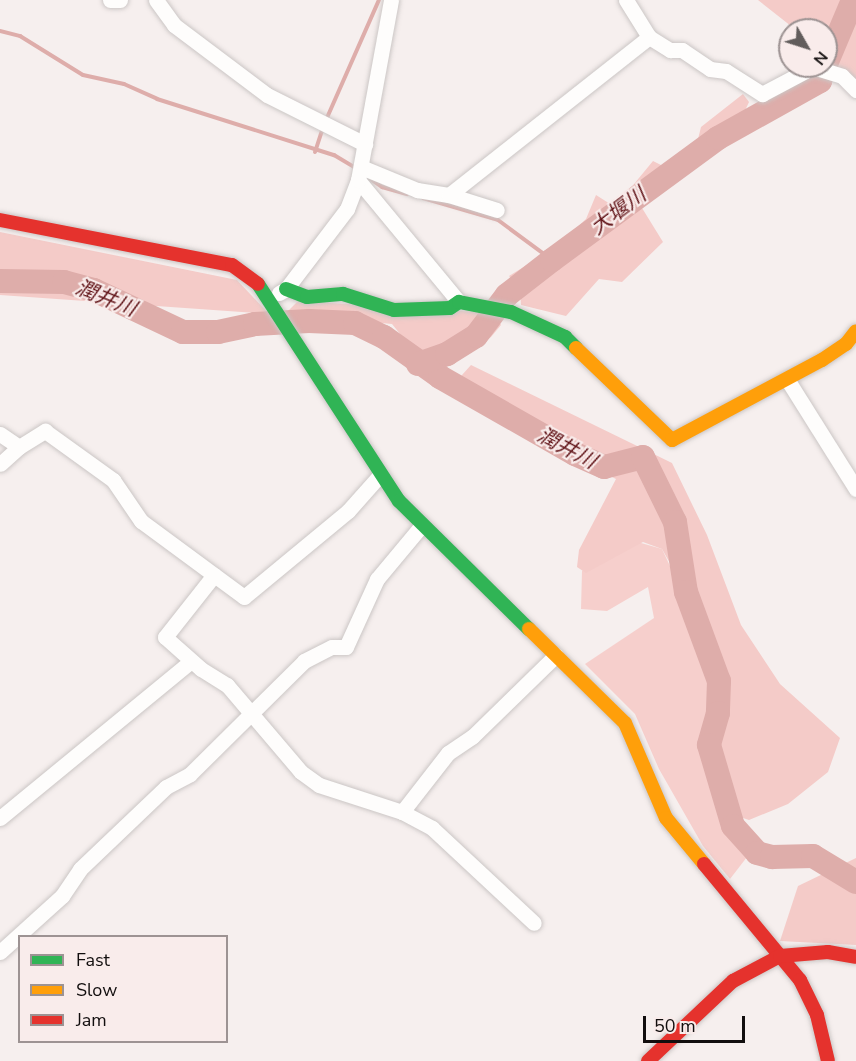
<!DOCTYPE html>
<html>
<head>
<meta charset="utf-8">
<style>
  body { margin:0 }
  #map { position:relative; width:856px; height:1061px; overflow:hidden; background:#f6efee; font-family:"Nunito Sans","Noto Sans JP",sans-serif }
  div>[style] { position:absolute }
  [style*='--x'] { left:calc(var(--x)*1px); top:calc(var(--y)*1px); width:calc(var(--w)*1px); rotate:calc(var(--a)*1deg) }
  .green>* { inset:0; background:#f6cfcc }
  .forest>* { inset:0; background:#f4cbc8 }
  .stream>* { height:4px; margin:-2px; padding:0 2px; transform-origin:2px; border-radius:2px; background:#deadaa }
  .river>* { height:24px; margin:-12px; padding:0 12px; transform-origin:12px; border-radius:12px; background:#deadaa }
  .roads { filter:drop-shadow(0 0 2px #cbc6c5) drop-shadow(0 0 2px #cbc6c5) }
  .street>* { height:15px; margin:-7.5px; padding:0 7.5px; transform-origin:7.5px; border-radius:7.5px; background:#fefdfc }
  .fast>* { height:14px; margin:-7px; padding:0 7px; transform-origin:7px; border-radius:7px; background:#30b455 }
  .slow>* { height:14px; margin:-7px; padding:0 7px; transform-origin:7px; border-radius:7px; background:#ff9f0a }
  .jam>* { height:14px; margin:-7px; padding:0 7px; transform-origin:7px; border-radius:7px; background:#e5322d }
  span { translate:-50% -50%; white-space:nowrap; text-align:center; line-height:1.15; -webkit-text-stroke:4.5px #f9eceb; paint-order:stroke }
  .water-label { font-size:21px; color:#601216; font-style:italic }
  .legend { position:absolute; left:18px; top:935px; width:210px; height:108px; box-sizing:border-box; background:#f9eceb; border:2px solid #9d9393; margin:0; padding:8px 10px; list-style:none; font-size:18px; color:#120e0e }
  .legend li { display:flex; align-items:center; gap:12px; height:30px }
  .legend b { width:30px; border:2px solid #9d9393 }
  .north { position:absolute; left:778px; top:18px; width:60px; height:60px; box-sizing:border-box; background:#f9eceb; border:2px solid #9d9393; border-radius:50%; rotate:129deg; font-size:16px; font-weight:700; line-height:24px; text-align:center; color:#120e0e }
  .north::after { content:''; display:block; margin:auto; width:21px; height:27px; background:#625d5c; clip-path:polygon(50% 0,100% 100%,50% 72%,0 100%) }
  .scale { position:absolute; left:643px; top:1016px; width:102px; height:27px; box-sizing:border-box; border:3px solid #120e0e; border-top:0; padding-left:8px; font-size:18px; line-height:21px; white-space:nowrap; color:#120e0e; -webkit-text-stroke:4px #f9eceb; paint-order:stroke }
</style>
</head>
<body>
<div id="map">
  <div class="green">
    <div style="clip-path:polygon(634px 541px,662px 549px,712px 656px,725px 805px,747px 857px,730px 879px,703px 846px,659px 769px,635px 714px,585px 664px,654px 618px,648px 587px,607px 611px,581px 609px,582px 571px)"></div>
  </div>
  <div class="forest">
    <div style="clip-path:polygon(758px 0,856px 0,856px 95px,830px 64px,843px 26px,826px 50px,826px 30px,796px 30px)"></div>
    <div style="clip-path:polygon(743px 94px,749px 102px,735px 132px,642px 208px,663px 242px,622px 282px,599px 279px,566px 316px,521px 305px,520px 289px,509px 276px,556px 247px,586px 219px,596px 195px,615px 207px,653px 161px,663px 166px,698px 139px,701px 127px)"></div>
    <div style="clip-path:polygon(0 232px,237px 280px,269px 314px,0 295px)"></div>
    <div style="clip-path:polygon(298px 301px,494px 313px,501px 325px,491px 337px,458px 360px,435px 366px,413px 350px,392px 324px,285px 314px)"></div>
    <div style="clip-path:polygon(471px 365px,672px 463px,707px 535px,741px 625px,780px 684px,840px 738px,828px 772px,788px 804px,749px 820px,728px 813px,701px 754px,715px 710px,709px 673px,675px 572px,662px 549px,643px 542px,586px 573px,577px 567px,579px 550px,616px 479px,539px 441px,453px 385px)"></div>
    <div style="clip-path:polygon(856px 858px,856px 945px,780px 941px,798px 886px)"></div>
  </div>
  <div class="stream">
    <div style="--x:0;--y:31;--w:21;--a:14"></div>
    <div style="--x:20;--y:36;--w:74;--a:31.8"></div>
    <div style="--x:83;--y:75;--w:42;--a:12.4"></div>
    <div style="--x:124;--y:84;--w:36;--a:24"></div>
    <div style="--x:157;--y:99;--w:186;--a:17.6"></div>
    <div style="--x:334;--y:155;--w:27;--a:31"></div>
    <div style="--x:326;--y:120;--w:131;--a:-66.2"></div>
    <div style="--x:315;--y:152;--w:26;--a:-72"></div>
    <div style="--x:365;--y:175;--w:21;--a:35"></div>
    <div style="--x:382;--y:187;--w:26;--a:16"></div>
    <div style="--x:423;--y:198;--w:78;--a:16.3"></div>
    <div style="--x:498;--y:220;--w:67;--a:36.5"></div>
  </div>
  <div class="river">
    <div style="--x:826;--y:64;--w:69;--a:-67.1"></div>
    <div style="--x:0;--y:281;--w:64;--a:0.9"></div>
    <div style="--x:64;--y:282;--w:31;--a:15"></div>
    <div style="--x:94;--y:290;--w:98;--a:25.3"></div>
    <div style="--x:183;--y:332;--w:35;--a:0"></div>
    <div style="--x:218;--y:332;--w:38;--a:-12"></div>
    <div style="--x:255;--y:324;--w:54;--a:-3.2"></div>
    <div style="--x:309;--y:321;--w:46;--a:2.5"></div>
    <div style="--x:355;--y:323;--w:32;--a:26"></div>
    <div style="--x:384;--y:337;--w:69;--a:35.5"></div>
    <div style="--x:440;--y:377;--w:155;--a:29.7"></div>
    <div style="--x:575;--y:454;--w:32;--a:24"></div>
    <div style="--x:604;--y:467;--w:40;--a:-14.4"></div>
    <div style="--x:643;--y:457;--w:72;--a:63.8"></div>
    <div style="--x:675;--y:522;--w:71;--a:81.1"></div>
    <div style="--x:686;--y:592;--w:95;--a:69.7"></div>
    <div style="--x:719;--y:681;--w:32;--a:92"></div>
    <div style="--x:718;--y:713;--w:33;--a:106"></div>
    <div style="--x:709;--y:745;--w:84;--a:73.5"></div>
    <div style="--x:733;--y:826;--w:36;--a:48"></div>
    <div style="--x:757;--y:853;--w:16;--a:15"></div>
    <div style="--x:772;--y:857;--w:41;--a:-1.4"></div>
    <div style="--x:813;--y:856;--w:50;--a:31.2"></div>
    <div style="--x:418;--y:364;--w:31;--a:-19"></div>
    <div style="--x:447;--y:354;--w:34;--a:-32"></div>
    <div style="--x:476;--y:336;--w:51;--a:-52.9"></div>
    <div style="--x:507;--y:295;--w:57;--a:-37.9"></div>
    <div style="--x:552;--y:260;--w:206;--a:-36.3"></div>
    <div style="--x:718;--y:138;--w:117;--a:-29.2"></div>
    <div style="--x:820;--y:81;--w:16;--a:-72"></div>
  </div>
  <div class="roads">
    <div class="street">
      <div style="--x:110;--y:0;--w:10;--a:0"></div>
      <div style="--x:156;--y:0;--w:31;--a:54"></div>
      <div style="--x:174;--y:25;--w:116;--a:37"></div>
      <div style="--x:267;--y:95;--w:110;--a:26.6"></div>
      <div style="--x:626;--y:0;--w:44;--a:58.1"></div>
      <div style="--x:649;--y:37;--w:25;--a:32"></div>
      <div style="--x:670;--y:50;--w:12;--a:0"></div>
      <div style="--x:682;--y:50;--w:34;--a:34"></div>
      <div style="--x:710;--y:69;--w:16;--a:7"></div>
      <div style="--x:726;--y:71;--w:43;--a:32.6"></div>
      <div style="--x:762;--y:94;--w:58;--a:-27.9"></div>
      <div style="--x:813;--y:67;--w:30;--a:17"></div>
      <div style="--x:842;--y:76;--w:20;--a:45"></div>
      <div style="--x:361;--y:167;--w:61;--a:22.3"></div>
      <div style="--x:417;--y:190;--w:32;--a:9"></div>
      <div style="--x:449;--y:195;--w:50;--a:17.4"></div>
      <div style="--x:358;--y:180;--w:158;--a:50.4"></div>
      <div style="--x:449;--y:195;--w:255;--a:-38.3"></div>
      <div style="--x:279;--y:293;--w:8;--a:-30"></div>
      <div style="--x:286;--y:289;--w:101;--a:-52.7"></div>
      <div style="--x:347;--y:209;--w:31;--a:-69"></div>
      <div style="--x:358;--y:180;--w:183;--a:-79.6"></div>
      <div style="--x:787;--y:379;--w:130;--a:57.9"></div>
      <div style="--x:0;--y:434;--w:23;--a:34"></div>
      <div style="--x:19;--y:447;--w:25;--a:138"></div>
      <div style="--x:19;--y:447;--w:31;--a:-32"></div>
      <div style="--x:45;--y:431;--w:84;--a:35.8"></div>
      <div style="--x:113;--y:480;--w:50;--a:55.7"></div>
      <div style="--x:141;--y:521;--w:128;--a:36.4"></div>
      <div style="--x:244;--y:597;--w:135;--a:-39.6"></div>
      <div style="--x:348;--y:511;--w:48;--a:-48.4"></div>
      <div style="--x:214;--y:575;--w:79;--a:128.3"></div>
      <div style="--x:165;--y:637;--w:48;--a:41.6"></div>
      <div style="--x:201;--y:669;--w:31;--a:32"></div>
      <div style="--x:227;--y:685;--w:114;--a:49.6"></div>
      <div style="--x:301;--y:772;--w:22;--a:36"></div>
      <div style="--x:319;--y:785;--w:87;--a:18"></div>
      <div style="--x:402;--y:812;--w:34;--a:28"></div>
      <div style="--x:432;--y:828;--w:139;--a:43"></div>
      <div style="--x:402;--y:812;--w:75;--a:-52.1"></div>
      <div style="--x:448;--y:753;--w:29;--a:-34"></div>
      <div style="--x:472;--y:737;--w:117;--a:-44.3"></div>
      <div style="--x:0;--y:818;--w:247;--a:-39.4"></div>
      <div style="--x:0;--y:952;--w:84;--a:-42.1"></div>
      <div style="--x:62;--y:896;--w:32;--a:-56"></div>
      <div style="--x:80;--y:869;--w:119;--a:-43.6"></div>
      <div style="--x:166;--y:787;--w:27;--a:-28"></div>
      <div style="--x:190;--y:774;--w:161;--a:-44.7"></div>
      <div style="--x:304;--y:661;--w:31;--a:-27"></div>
      <div style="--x:332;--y:647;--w:14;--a:0"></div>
      <div style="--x:346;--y:647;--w:75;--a:-65.5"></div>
      <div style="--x:377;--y:579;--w:70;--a:-50.2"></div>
    </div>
    <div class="fast">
      <div style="--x:258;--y:284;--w:259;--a:57"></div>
      <div style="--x:399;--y:501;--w:182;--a:44.6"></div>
      <div style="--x:286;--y:289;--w:22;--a:21"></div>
      <div style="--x:307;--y:297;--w:36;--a:-5"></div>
      <div style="--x:343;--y:294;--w:53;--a:17.4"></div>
      <div style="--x:394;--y:310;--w:56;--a:-2"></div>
      <div style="--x:450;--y:308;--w:11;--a:-34"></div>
      <div style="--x:459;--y:302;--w:53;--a:10.9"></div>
      <div style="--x:511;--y:312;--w:60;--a:24.8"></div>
      <div style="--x:565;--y:337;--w:16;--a:45"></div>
    </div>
    <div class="slow">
      <div style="--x:576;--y:348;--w:133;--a:43.8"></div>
      <div style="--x:672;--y:440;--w:170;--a:-28.1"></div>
      <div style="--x:822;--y:360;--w:29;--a:-34"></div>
      <div style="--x:846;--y:344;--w:16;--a:-52"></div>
      <div style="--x:529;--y:629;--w:134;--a:44.4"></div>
      <div style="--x:625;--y:723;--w:103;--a:66.7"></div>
      <div style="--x:666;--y:818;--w:60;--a:50.4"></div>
    </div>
    <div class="jam">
      <div style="--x:0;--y:220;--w:236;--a:11"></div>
      <div style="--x:232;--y:265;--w:32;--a:36"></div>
      <div style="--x:704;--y:864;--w:151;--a:50.4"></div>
      <div style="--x:800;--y:980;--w:39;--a:64"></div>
      <div style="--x:817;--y:1015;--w:47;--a:76.6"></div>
      <div style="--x:648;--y:1061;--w:117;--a:-43.3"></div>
      <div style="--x:733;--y:981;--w:53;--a:-28"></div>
      <div style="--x:780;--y:956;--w:48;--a:-4.8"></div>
      <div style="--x:828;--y:952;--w:28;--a:10"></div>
    </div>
  </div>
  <div class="water-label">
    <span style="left:618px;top:211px;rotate:-37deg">大堰川</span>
    <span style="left:106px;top:298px;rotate:22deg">潤井川</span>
    <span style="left:567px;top:448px;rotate:28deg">潤井川</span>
  </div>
  <ul class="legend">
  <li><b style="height:8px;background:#30b455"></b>Fast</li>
  <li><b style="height:8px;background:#ff9f0a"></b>Slow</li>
  <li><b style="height:8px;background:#e5322d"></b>Jam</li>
  </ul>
  <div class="north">N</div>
  <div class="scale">50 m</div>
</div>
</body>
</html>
